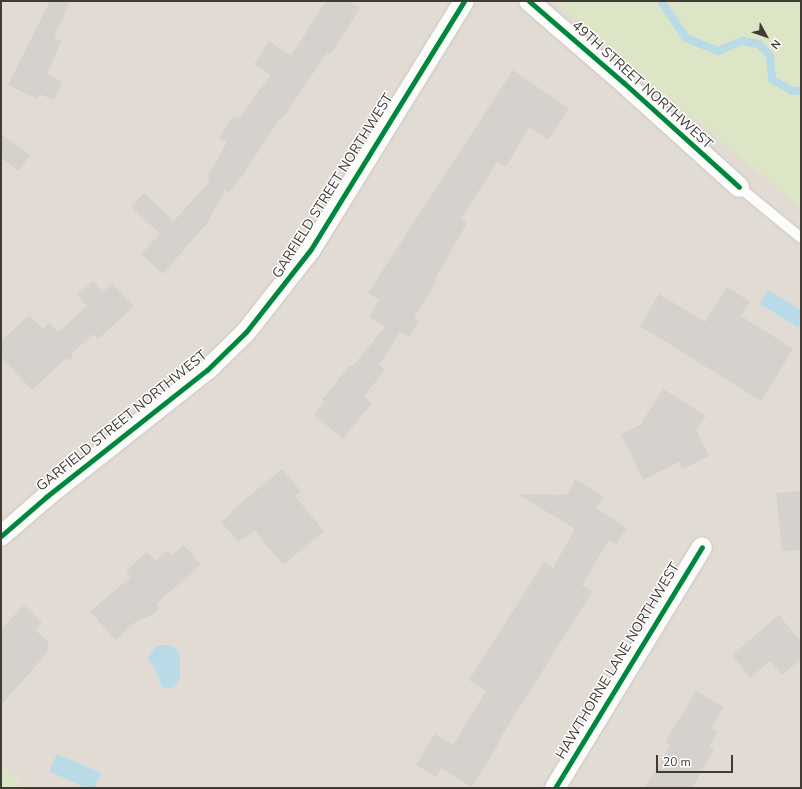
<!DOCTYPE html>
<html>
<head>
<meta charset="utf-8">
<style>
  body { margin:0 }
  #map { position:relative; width:802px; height:789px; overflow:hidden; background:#edeae6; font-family:"Nunito Sans",sans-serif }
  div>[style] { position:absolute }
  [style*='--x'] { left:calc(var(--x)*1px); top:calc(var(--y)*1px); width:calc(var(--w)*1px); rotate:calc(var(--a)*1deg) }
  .residential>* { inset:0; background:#e1dbd4 }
  .green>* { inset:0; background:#dde5c7 }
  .water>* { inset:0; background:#b9dbe8 }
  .stream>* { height:8px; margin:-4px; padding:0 4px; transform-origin:4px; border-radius:4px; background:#b9dbe8 }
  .building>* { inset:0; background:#d5d1cd }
  .roads { filter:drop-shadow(0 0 1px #c9c6c2) drop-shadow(0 0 1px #c9c6c2) }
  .lane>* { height:10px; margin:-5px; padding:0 5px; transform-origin:5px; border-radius:5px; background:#fcfcfb }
  .street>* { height:20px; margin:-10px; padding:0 10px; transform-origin:10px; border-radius:10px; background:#fcfcfb }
  .cycleway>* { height:5px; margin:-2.5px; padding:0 2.5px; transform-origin:2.5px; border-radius:2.5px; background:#00873e }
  span { translate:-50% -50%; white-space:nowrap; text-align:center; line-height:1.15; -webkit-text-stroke:3px #fff; paint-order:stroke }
  .street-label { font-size:14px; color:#413b34 }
  .frame { position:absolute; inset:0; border:2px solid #413b34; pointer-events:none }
  .north { position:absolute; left:746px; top:16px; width:40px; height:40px; -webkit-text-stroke:3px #fff; paint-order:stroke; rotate:130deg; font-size:11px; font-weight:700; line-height:16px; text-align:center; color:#413b34 }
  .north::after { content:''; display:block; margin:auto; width:14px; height:18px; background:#413b34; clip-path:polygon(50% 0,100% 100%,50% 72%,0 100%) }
  .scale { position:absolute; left:656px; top:755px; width:77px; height:18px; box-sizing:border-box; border:2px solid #413b34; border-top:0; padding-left:5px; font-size:12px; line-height:14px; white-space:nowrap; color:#413b34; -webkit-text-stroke:3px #fff; paint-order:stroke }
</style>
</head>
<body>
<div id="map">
  <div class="residential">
    <div style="clip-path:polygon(1px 1px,556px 1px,801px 208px,801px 788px,1px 788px)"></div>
  </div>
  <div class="green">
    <div style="clip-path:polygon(556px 1px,801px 1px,801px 208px,647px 80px)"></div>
    <div style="clip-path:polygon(1px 767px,20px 780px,23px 788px,1px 788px)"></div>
  </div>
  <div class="water">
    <div style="clip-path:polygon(768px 290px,801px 310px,799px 328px,760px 304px)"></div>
    <div style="clip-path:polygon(161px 645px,169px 645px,177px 650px,180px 658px,180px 678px,174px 687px,166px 689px,161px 686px,156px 670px,148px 659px,155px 647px)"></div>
    <div style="clip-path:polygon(57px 754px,101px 773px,95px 788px,86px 788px,49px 771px)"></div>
  </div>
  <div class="stream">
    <div style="--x:661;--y:1;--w:45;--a:56"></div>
    <div style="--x:686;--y:38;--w:35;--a:22"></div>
    <div style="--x:718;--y:51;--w:26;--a:-23"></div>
    <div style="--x:742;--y:41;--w:17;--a:10"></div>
    <div style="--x:759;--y:44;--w:16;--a:47"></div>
    <div style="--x:770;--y:56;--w:23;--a:85"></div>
    <div style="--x:772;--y:79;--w:23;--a:31"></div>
    <div style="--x:792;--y:91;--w:9;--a:0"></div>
  </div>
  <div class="building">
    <div style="clip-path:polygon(50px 1px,70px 1px,54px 38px,61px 41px,48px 74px,63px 82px,54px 100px,39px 94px,37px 99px,8px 85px)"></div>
    <div style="clip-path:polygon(326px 1px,349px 1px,360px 8px,330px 55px,327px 53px,282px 119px,280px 118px,241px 178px,240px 177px,229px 193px,225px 190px,207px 223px,163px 274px,141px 254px,160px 234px,131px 207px,144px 193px,174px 221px,210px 181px,207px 178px,227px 142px,219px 138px,233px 116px,238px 119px,271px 75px,254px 64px,269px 41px,291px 56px)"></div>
    <div style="clip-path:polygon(513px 70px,569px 109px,548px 140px,529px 127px,506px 167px,497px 162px,461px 219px,467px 223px,435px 279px,437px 280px,414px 318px,419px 321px,409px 337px,400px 332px,379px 365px,385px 370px,364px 396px,372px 403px,343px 439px,314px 415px,325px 401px,322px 400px,350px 365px,352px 367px,385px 327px,369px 317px,379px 300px,368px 293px)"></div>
    <div style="clip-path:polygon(1px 134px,30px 155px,19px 171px,1px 158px)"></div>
    <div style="clip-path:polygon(93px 281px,103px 292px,112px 283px,134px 306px,98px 339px,94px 334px,73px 352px,71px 360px,65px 359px,32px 390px,1px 357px,1px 341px,29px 315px,43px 329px,49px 323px,58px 332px,87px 306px,77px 295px)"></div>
    <div style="clip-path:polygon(727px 287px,750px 302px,741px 316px,793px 349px,761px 401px,640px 326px,659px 294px,705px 322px)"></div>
    <div style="clip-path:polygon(663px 389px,706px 416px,696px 430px,709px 456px,683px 469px,679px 462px,643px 480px,621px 434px,640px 425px)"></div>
    <div style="clip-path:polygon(282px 469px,301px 491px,295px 496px,324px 531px,283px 565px,255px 531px,238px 541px,221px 522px,232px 513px,231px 511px)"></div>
    <div style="clip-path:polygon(576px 479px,604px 497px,596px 508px,627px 528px,616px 544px,609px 540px,582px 585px,592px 592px,498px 742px,499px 743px,472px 787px,441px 768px,436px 777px,416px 765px,435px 734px,453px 745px,486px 691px,469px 680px,544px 562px,553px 568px,575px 529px,518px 494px,566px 495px)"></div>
    <div style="clip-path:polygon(801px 491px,801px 550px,782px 551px,776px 493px)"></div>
    <div style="clip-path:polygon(184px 545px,201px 565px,157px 603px,158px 609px,153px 615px,138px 620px,115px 640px,90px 611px,131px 577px,126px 571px,147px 552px,155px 561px,168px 550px,172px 555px)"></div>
    <div style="clip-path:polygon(24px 605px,42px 622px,35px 630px,48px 642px,48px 652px,1px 705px,1px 629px)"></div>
    <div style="clip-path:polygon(779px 615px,801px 642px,801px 659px,782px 675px,770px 661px,750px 678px,732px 655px)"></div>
    <div style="clip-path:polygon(696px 691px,723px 707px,711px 728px,718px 732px,709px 747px,714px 750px,692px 788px,644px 788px,670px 746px,665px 742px)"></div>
  </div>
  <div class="roads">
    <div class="lane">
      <div style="--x:739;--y:187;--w:80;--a:39.4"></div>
    </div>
    <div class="street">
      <div style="--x:529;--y:1;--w:125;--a:40.8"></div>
      <div style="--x:624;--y:83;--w:155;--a:42.1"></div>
      <div style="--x:1;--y:536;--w:60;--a:-40.9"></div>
      <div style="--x:46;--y:497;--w:205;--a:-38.3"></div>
      <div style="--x:207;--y:370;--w:54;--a:-44.3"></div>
      <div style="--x:246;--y:332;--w:105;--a:-51.9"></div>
      <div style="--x:311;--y:249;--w:291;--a:-58.3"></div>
      <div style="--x:555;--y:788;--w:282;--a:-58.6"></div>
    </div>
  </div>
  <div class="cycleway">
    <div style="--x:529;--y:1;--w:125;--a:40.8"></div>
    <div style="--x:624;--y:83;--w:155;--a:42.1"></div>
    <div style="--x:1;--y:536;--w:60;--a:-40.9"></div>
    <div style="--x:46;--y:497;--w:205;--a:-38.3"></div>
    <div style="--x:207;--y:370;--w:54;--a:-44.3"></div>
    <div style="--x:246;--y:332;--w:105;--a:-51.9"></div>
    <div style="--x:311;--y:249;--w:291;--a:-58.3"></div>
    <div style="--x:555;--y:788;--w:282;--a:-58.6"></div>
  </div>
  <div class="street-label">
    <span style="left:642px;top:85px;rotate:42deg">49TH STREET NORTHWEST</span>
    <span style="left:333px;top:186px;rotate:-58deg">GARFIELD STREET NORTHWEST</span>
    <span style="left:122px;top:421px;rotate:-39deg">GARFIELD STREET NORTHWEST</span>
    <span style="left:618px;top:661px;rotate:-59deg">HAWTHORNE LANE NORTHWEST</span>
  </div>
  <div class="frame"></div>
  <div class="north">N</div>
  <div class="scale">20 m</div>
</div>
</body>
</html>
